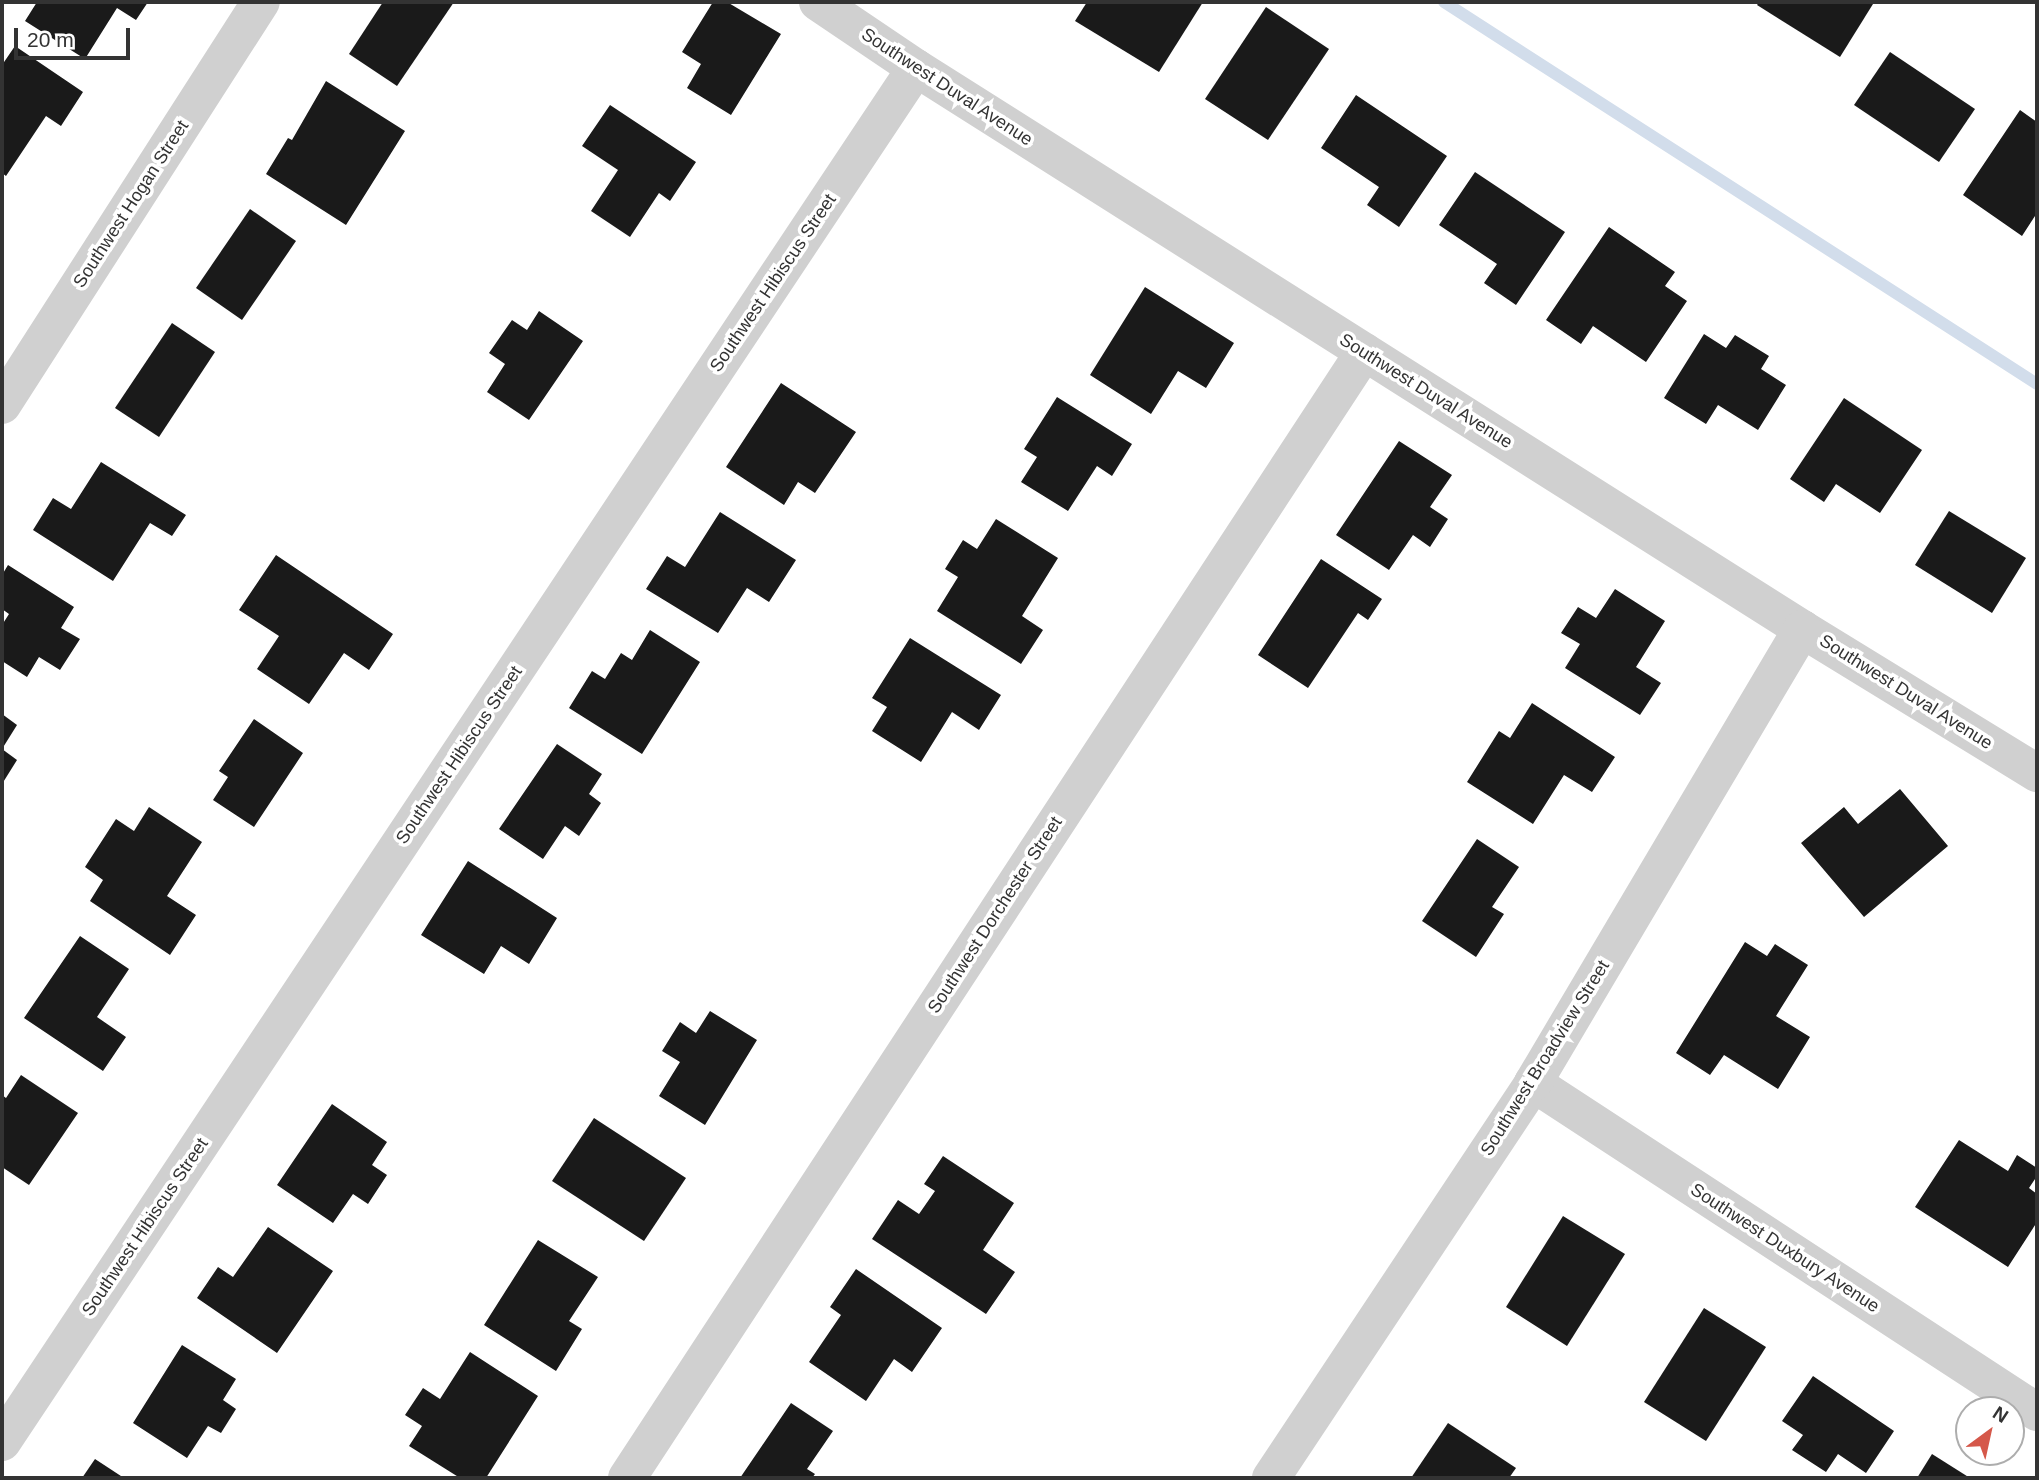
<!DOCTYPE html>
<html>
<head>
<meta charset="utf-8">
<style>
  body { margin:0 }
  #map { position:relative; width:2039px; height:1480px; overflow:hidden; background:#fff; font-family:Arial,sans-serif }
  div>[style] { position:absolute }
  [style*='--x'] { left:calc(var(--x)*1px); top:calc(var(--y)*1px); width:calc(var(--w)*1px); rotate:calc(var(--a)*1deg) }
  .stream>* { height:12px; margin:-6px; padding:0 6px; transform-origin:6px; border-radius:6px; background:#d2ddeb }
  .building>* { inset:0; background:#1a1a1a }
  .minor>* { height:38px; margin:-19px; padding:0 19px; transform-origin:19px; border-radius:19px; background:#d0d0d0 }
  span { translate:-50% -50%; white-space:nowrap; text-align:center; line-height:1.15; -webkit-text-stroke:7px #fff; paint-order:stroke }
  .street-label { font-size:18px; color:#333 }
  .frame { position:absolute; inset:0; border:4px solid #333; pointer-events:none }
  .north { position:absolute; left:1955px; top:1396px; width:70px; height:70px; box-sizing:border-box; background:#fff; border:2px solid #adadad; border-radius:50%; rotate:33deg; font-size:19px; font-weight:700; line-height:28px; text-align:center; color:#333 }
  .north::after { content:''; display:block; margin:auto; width:24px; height:32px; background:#d5584a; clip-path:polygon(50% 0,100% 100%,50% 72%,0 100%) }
  .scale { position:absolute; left:14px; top:28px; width:116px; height:32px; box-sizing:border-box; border:4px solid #333; border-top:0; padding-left:9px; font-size:21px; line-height:24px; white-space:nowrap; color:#333; -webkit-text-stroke:5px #fff; paint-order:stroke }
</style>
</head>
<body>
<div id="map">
  <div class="stream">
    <div style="--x:1444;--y:2;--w:705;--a:32.79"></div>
  </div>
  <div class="building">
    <div style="clip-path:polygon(37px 2px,148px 2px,136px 20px,117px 8px,85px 59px,25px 21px)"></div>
    <div style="clip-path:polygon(383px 2px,454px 2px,397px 86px,349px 54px)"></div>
    <div style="clip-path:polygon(713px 2px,727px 2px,781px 34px,731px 115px,687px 88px,701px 64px,682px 52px)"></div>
    <div style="clip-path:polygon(1087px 2px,1203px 2px,1159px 72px,1075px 21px)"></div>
    <div style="clip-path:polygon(1759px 2px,1869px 2px,1873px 4px,1840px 57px,1757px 5px)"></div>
    <div style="clip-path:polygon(1266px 7px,1329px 49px,1268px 140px,1205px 99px)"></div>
    <div style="clip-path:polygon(15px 46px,83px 92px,61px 126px,46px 116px,6px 176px,2px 173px,2px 65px)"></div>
    <div style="clip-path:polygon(1890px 52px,1975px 109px,1939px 162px,1854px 105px)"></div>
    <div style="clip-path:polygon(326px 81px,405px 131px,346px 225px,266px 174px,288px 138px,292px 140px)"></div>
    <div style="clip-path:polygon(1356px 95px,1447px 156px,1399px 227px,1367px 205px,1379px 187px,1321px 148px)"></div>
    <div style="clip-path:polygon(610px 105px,696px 162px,670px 201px,659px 193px,630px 237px,591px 211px,618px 170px,582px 146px)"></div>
    <div style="clip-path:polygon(2020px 110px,2037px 122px,2037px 218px,2035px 216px,2022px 236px,1963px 195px)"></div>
    <div style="clip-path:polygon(1475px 172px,1565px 232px,1516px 305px,1484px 283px,1497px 264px,1439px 225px)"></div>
    <div style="clip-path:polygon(250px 209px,296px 241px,242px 320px,196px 288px)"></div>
    <div style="clip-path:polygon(1609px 227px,1675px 272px,1665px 286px,1687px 301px,1646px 362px,1593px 326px,1581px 344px,1546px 320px)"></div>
    <div style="clip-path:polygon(1145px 287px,1234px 343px,1206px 388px,1178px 371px,1151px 414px,1090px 375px)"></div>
    <div style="clip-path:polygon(539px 311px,583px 341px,529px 420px,487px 392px,505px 364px,489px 353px,512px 320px,527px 330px)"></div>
    <div style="clip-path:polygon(172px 323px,215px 352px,159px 437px,115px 408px)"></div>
    <div style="clip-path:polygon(1704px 334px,1726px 348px,1735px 335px,1769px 356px,1761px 369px,1786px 385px,1758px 430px,1718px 405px,1706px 424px,1664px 398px)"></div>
    <div style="clip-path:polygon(781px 383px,856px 432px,815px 493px,798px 482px,784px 505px,726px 467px)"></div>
    <div style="clip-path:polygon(1057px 397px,1132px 444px,1112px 476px,1097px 466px,1068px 511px,1021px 482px,1037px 457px,1024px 449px)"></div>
    <div style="clip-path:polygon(1844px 398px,1922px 450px,1880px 513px,1836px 484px,1824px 502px,1790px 479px)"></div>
    <div style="clip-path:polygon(1399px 441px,1452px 475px,1430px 507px,1448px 519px,1430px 547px,1413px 535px,1389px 570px,1336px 535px)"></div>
    <div style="clip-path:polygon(101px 462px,186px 515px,172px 536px,150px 523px,113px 581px,33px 530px,53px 498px,71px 509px)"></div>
    <div style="clip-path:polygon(1949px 511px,2026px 558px,1992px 613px,1915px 565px)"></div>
    <div style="clip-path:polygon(720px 512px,796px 560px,769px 602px,747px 588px,718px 633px,646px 589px,667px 556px,685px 567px)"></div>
    <div style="clip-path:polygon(996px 519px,1058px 558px,1022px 616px,1043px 630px,1021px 664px,937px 611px,958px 577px,945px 569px,963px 540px,977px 549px)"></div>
    <div style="clip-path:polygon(276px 555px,393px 634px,369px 670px,344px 653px,309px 704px,257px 669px,279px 636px,239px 610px)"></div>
    <div style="clip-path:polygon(1321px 559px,1382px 599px,1368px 620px,1358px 613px,1308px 688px,1258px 655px)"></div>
    <div style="clip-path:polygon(8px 565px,74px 607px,61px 628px,80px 639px,60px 670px,39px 657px,27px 677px,2px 661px,2px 625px,9px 614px,2px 609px,2px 575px)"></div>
    <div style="clip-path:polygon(1615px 589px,1665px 621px,1636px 667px,1661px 683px,1640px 715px,1565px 668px,1580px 644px,1561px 633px,1578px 607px,1596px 618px)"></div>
    <div style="clip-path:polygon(650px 630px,700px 662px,642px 754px,569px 708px,592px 671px,605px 679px,621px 653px,632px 660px)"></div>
    <div style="clip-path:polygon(910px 638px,1001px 695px,979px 730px,952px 712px,921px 762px,872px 731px,887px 707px,872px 698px)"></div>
    <div style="clip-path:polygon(1532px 703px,1615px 757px,1592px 792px,1564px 775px,1533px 824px,1467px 782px,1499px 731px,1510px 738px)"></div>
    <div style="clip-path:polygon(2px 714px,17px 725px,2px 749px)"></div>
    <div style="clip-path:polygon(254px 719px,303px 753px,254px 827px,213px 800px,228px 777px,219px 771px)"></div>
    <div style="clip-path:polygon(557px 744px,602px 774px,589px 794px,601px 803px,579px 836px,565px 826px,543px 859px,499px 829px)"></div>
    <div style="clip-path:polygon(2px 749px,17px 760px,2px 784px)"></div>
    <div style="clip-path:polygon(1900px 789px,1948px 846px,1864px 917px,1801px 843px,1844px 807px,1858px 824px)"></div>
    <div style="clip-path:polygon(149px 807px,202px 842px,167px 896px,196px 915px,170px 955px,90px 901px,103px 880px,85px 867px,116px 819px,134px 831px)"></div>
    <div style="clip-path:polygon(1477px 839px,1519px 867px,1492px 907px,1504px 914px,1476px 957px,1422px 921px)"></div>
    <div style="clip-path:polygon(468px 861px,557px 918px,529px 964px,501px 946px,484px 974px,421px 935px)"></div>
    <div style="clip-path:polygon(80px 936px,129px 969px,97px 1017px,126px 1037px,103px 1071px,24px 1018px)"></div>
    <div style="clip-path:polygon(1745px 942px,1767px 956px,1775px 944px,1808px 965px,1776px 1016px,1810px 1037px,1778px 1089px,1724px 1055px,1710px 1075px,1676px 1053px)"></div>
    <div style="clip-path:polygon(710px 1011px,757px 1040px,705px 1125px,659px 1096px,680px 1062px,662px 1051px,680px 1022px,696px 1033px)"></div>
    <div style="clip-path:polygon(21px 1075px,78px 1113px,29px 1185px,2px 1167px,2px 1095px,6px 1098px)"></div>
    <div style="clip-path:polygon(332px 1104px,387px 1142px,372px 1165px,387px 1175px,368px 1204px,353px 1194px,333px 1223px,277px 1185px)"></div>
    <div style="clip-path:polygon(594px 1118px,686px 1178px,644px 1241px,552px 1181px)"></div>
    <div style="clip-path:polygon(1959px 1140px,2008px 1171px,2017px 1155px,2037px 1168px,2037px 1176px,2029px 1188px,2037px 1194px,2037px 1222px,2008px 1267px,1915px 1207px)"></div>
    <div style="clip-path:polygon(943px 1156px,1014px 1203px,983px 1250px,1015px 1272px,986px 1314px,872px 1239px,898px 1200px,919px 1214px,935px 1191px,924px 1184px)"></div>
    <div style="clip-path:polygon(1563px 1216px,1625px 1254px,1567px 1346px,1506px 1307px)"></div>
    <div style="clip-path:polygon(268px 1227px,333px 1271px,277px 1353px,197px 1298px,218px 1267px,233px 1277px)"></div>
    <div style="clip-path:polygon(538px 1240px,598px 1277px,569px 1321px,582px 1329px,556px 1371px,484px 1325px)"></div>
    <div style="clip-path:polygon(856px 1269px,942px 1328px,912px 1372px,894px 1359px,866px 1401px,809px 1362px,841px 1315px,830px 1307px)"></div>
    <div style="clip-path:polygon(1704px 1308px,1766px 1347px,1706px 1441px,1644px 1402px)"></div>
    <div style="clip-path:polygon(182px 1345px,236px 1379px,223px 1400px,236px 1409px,221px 1433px,208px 1426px,187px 1458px,133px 1423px)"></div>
    <div style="clip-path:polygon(470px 1352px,538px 1396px,486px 1478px,460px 1478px,409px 1446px,422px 1426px,405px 1415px,423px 1388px,440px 1399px)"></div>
    <div style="clip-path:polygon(1813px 1376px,1894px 1431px,1866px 1473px,1838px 1454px,1826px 1472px,1792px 1450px,1803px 1435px,1782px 1421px)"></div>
    <div style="clip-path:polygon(791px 1403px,833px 1431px,807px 1469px,815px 1474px,812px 1478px,740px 1478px)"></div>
    <div style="clip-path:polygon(1448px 1423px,1516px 1468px,1509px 1478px,1411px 1478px)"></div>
    <div style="clip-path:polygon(1932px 1454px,1970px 1478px,1917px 1478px)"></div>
    <div style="clip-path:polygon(95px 1459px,124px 1478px,82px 1478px)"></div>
  </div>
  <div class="minor">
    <div style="--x:818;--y:2;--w:118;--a:34"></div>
    <div style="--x:916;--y:68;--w:1049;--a:32.34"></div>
    <div style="--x:1802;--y:629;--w:276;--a:31.5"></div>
    <div style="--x:2;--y:405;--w:479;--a:-57.3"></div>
    <div style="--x:1533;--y:1083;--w:602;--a:33.14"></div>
    <div style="--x:2;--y:1442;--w:1650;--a:-56.37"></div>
    <div style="--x:627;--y:1478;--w:1346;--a:-56.79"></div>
    <div style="--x:1271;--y:1478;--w:474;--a:-56.4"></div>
    <div style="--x:1533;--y:1083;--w:528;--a:-59.35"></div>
  </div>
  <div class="street-label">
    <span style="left:947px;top:87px;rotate:33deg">Southwest Duval Avenue</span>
    <span style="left:131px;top:204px;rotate:-57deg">Southwest Hogan Street</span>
    <span style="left:773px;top:283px;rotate:-56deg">Southwest Hibiscus Street</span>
    <span style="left:1426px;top:391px;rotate:32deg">Southwest Duval Avenue</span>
    <span style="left:1906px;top:692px;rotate:32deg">Southwest Duval Avenue</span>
    <span style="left:459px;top:755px;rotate:-56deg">Southwest Hibiscus Street</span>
    <span style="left:995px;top:915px;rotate:-57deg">Southwest Dorchester Street</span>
    <span style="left:1545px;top:1058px;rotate:-58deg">Southwest Broadview Street</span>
    <span style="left:145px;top:1227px;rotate:-56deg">Southwest Hibiscus Street</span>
    <span style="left:1785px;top:1248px;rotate:33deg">Southwest Duxbury Avenue</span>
  </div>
  <div class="frame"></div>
  <div class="north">N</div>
  <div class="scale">20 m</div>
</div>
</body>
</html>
